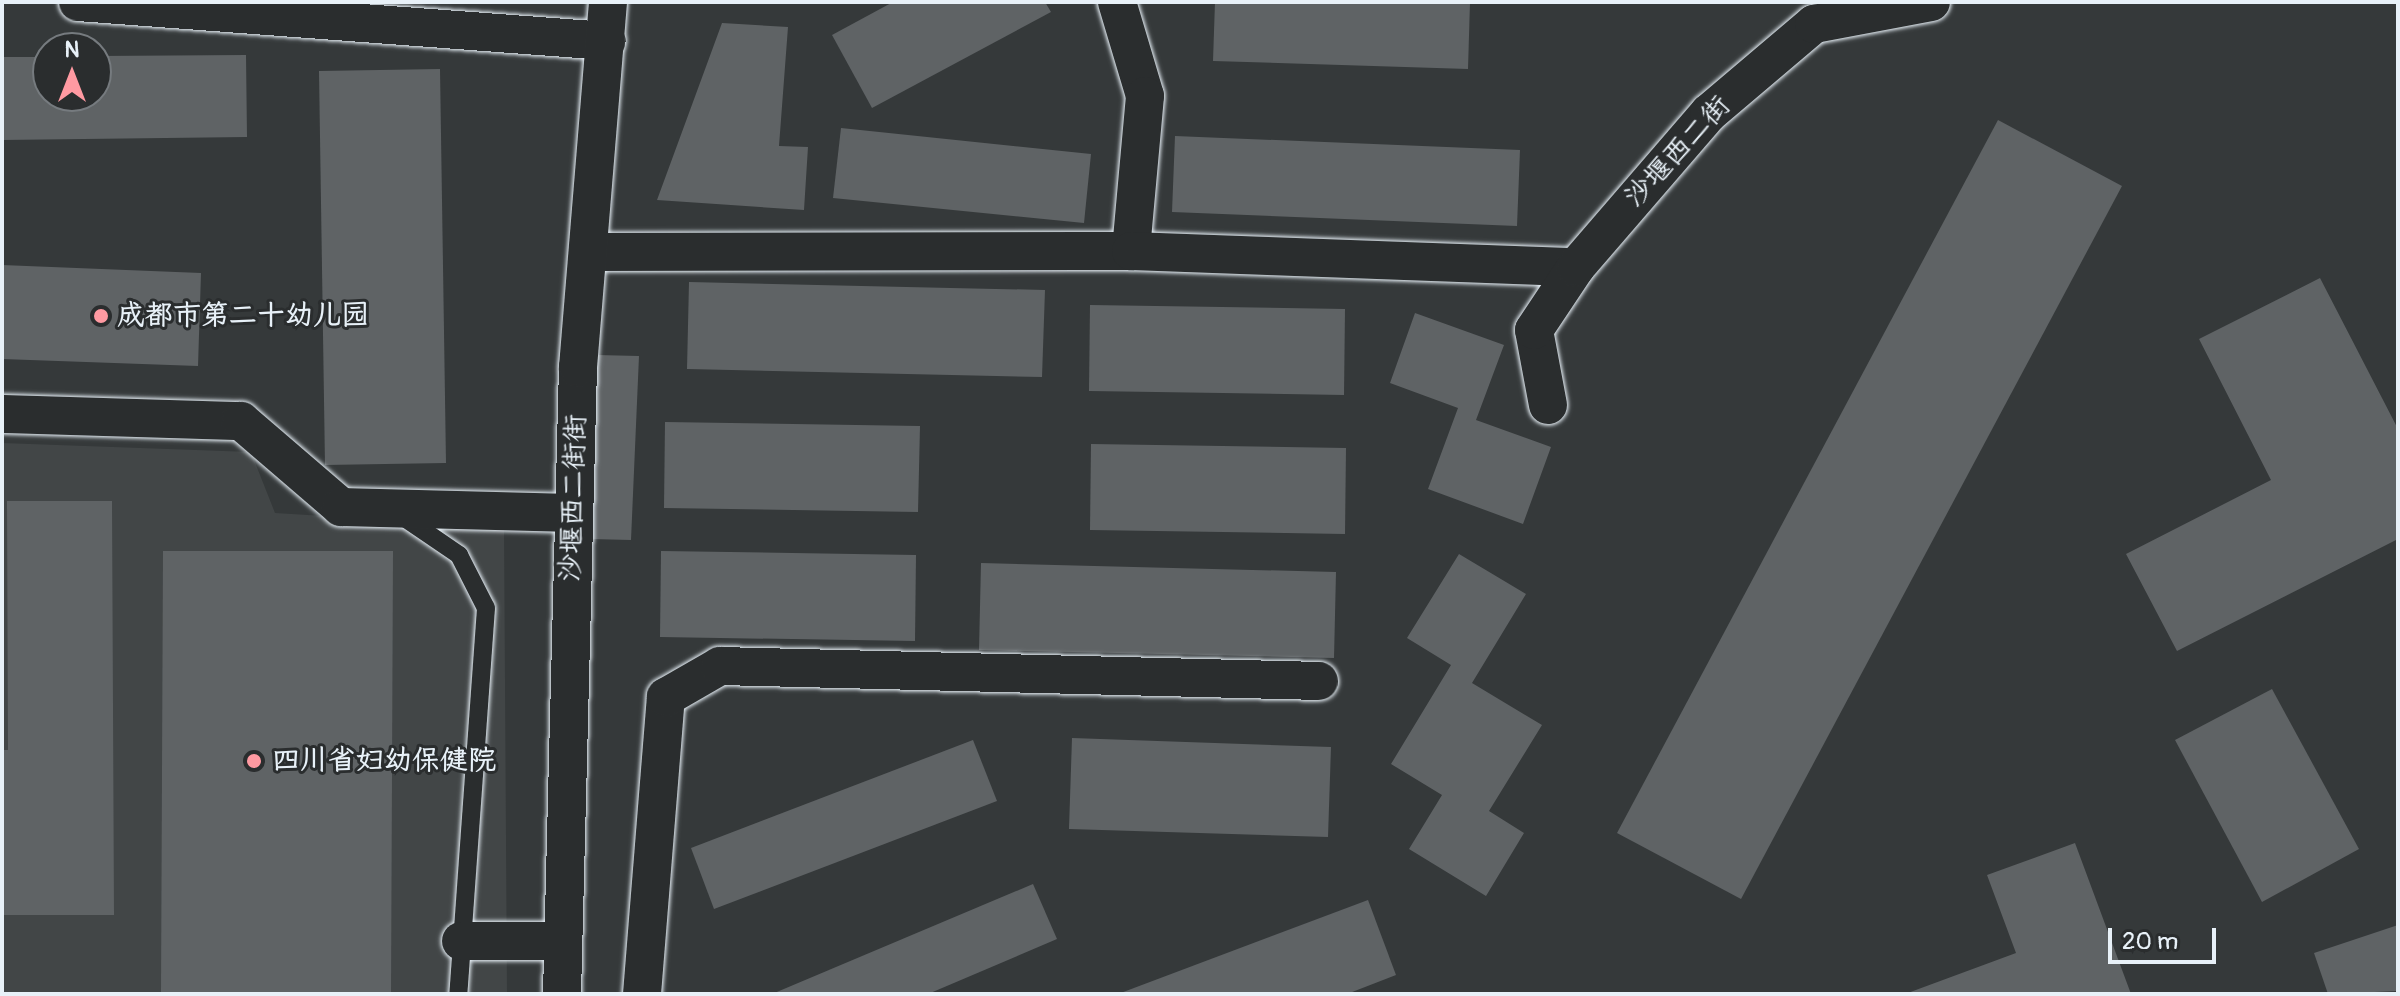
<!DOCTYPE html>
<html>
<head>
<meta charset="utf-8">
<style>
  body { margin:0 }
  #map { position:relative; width:2400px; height:996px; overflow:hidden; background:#35393a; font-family:Pangolin,"LXGW WenKai TC",sans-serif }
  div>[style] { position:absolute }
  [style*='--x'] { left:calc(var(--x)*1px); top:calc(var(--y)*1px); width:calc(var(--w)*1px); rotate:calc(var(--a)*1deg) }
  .built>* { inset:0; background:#424647 }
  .building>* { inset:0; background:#5f6365 }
  .roads { filter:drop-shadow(0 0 2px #e8f1f8) drop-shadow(0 0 2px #e8f1f8) }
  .service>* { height:18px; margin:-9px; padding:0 9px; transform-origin:9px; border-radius:9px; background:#2a2d2e }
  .minor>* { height:38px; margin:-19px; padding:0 19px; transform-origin:19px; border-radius:19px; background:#2a2d2e }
  .dots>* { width:22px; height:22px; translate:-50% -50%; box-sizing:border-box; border:4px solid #2a2d2e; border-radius:50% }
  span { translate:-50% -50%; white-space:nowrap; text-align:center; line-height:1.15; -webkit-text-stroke:6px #2a2d2e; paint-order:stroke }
  .street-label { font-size:28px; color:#e8f1f8 }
  .poi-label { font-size:28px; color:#e8f1f8; font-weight:700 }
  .left { translate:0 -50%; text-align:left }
  .frame { position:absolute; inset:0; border:4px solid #e8f1f8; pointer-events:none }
  .north { position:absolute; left:32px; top:32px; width:80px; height:80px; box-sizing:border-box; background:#2a2d2e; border:2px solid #767b7f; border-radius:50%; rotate:0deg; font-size:22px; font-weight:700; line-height:32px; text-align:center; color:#e8f1f8 }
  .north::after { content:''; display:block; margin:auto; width:28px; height:36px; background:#ff9aa2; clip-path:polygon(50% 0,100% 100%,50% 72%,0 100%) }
  .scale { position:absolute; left:2108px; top:928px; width:108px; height:36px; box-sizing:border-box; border:4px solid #e8f1f8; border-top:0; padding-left:10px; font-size:24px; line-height:28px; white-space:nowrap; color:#e8f1f8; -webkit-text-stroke:6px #2a2d2e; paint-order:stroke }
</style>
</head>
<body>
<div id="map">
  <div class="built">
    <div style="clip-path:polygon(2px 443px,251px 452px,275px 513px,504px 527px,507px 994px,2px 994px)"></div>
  </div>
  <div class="building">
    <div style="clip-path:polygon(893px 2px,1045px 2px,1051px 12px,872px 108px,832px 35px)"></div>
    <div style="clip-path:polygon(1215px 2px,1470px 2px,1468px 69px,1213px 61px)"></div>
    <div style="clip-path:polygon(722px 23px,788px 27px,779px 146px,808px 147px,804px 210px,657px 200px)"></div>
    <div style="clip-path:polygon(246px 55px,247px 137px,2px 140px,2px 57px,48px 57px,48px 96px,96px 96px,96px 56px)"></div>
    <div style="clip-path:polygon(440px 69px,446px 463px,325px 465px,319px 71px)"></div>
    <div style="clip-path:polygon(1998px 120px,2122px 186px,1741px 899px,1617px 833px)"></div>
    <div style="clip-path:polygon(841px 128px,1091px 154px,1084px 223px,833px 198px)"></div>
    <div style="clip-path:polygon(1175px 136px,1520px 150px,1517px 226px,1172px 212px)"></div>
    <div style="clip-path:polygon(2px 265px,201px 273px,198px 366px,2px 359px)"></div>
    <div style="clip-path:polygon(2320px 278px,2398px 429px,2398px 539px,2177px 651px,2126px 554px,2271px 480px,2199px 339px)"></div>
    <div style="clip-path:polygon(689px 282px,1045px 290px,1042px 377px,687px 369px)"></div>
    <div style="clip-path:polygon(1090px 305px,1345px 309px,1344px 395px,1089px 391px)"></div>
    <div style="clip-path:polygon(1415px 313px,1504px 345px,1476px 420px,1551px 447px,1523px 524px,1428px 489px,1458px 408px,1390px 383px)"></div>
    <div style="clip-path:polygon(597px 355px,639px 356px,631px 540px,590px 539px)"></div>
    <div style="clip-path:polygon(665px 422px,920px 426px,918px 512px,664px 508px)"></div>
    <div style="clip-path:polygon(1091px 444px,1346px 448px,1345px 534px,1090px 530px)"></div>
    <div style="clip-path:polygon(7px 501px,112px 501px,114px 915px,2px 915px,2px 750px,8px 750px)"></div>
    <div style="clip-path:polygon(163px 551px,393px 551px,391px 994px,161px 994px)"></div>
    <div style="clip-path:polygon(661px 551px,916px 555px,915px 641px,660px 637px)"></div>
    <div style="clip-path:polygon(1459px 554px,1526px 594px,1472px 683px,1542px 725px,1489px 811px,1524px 833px,1486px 896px,1409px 849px,1442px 795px,1391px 764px,1451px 665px,1407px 638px)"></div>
    <div style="clip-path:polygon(981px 563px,1336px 572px,1334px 658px,979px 650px)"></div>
    <div style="clip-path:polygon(2272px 689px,2359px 849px,2262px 902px,2175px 740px)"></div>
    <div style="clip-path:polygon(1072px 738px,1331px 747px,1328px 837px,1069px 829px)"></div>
    <div style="clip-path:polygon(973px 740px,997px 801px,714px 909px,691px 848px)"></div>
    <div style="clip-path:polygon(2075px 843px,2131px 994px,1905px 994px,2016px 953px,1987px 875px)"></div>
    <div style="clip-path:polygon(1033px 884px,1057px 939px,928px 994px,772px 994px)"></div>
    <div style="clip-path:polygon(1368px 900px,1396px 975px,1347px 994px,1118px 994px)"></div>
    <div style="clip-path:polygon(2398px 925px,2398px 991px,2328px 994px,2314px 953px)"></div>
  </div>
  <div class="roads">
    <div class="service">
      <div style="--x:399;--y:514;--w:73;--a:34.3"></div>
      <div style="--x:459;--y:555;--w:59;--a:63"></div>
      <div style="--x:486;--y:608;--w:387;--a:94.1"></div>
    </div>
    <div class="minor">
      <div style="--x:78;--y:2;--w:530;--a:4.22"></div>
      <div style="--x:1117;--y:2;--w:98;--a:73.4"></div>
      <div style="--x:1145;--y:96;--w:156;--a:95.2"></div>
      <div style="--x:588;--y:252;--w:543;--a:-0.11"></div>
      <div style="--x:1131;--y:251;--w:445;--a:2.1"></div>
      <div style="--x:1548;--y:405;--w:76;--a:-100.6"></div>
      <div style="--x:1534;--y:330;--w:76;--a:-56.3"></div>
      <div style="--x:1576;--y:267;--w:203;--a:-49.2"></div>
      <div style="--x:1709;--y:113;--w:138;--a:-40.3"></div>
      <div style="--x:1814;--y:24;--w:119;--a:-10.6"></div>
      <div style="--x:2;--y:414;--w:239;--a:1.7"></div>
      <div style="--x:241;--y:421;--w:132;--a:40.7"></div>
      <div style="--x:341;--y:507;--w:232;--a:1.5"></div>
      <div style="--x:461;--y:941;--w:99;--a:0"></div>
      <div style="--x:562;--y:994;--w:627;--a:-88.54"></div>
      <div style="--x:578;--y:367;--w:366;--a:-85.3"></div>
      <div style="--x:642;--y:994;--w:298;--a:-85.4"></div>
      <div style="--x:666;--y:697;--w:62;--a:-29.9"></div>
      <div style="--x:720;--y:666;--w:599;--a:1.43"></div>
    </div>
  </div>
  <div class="dots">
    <div style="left:101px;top:316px;background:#ff9aa2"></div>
    <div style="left:254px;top:761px;background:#ff9aa2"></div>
  </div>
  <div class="street-label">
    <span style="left:1678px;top:152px;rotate:-47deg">沙堰西二街</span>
    <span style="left:574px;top:498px;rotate:-88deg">沙堰西二街街</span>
  </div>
  <div class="poi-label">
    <span class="left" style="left:117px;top:316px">成都市第二十幼儿园</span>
    <span class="left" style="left:272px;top:761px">四川省妇幼保健院</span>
  </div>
  <div class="frame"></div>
  <div class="north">N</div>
  <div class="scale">20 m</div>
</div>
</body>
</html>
